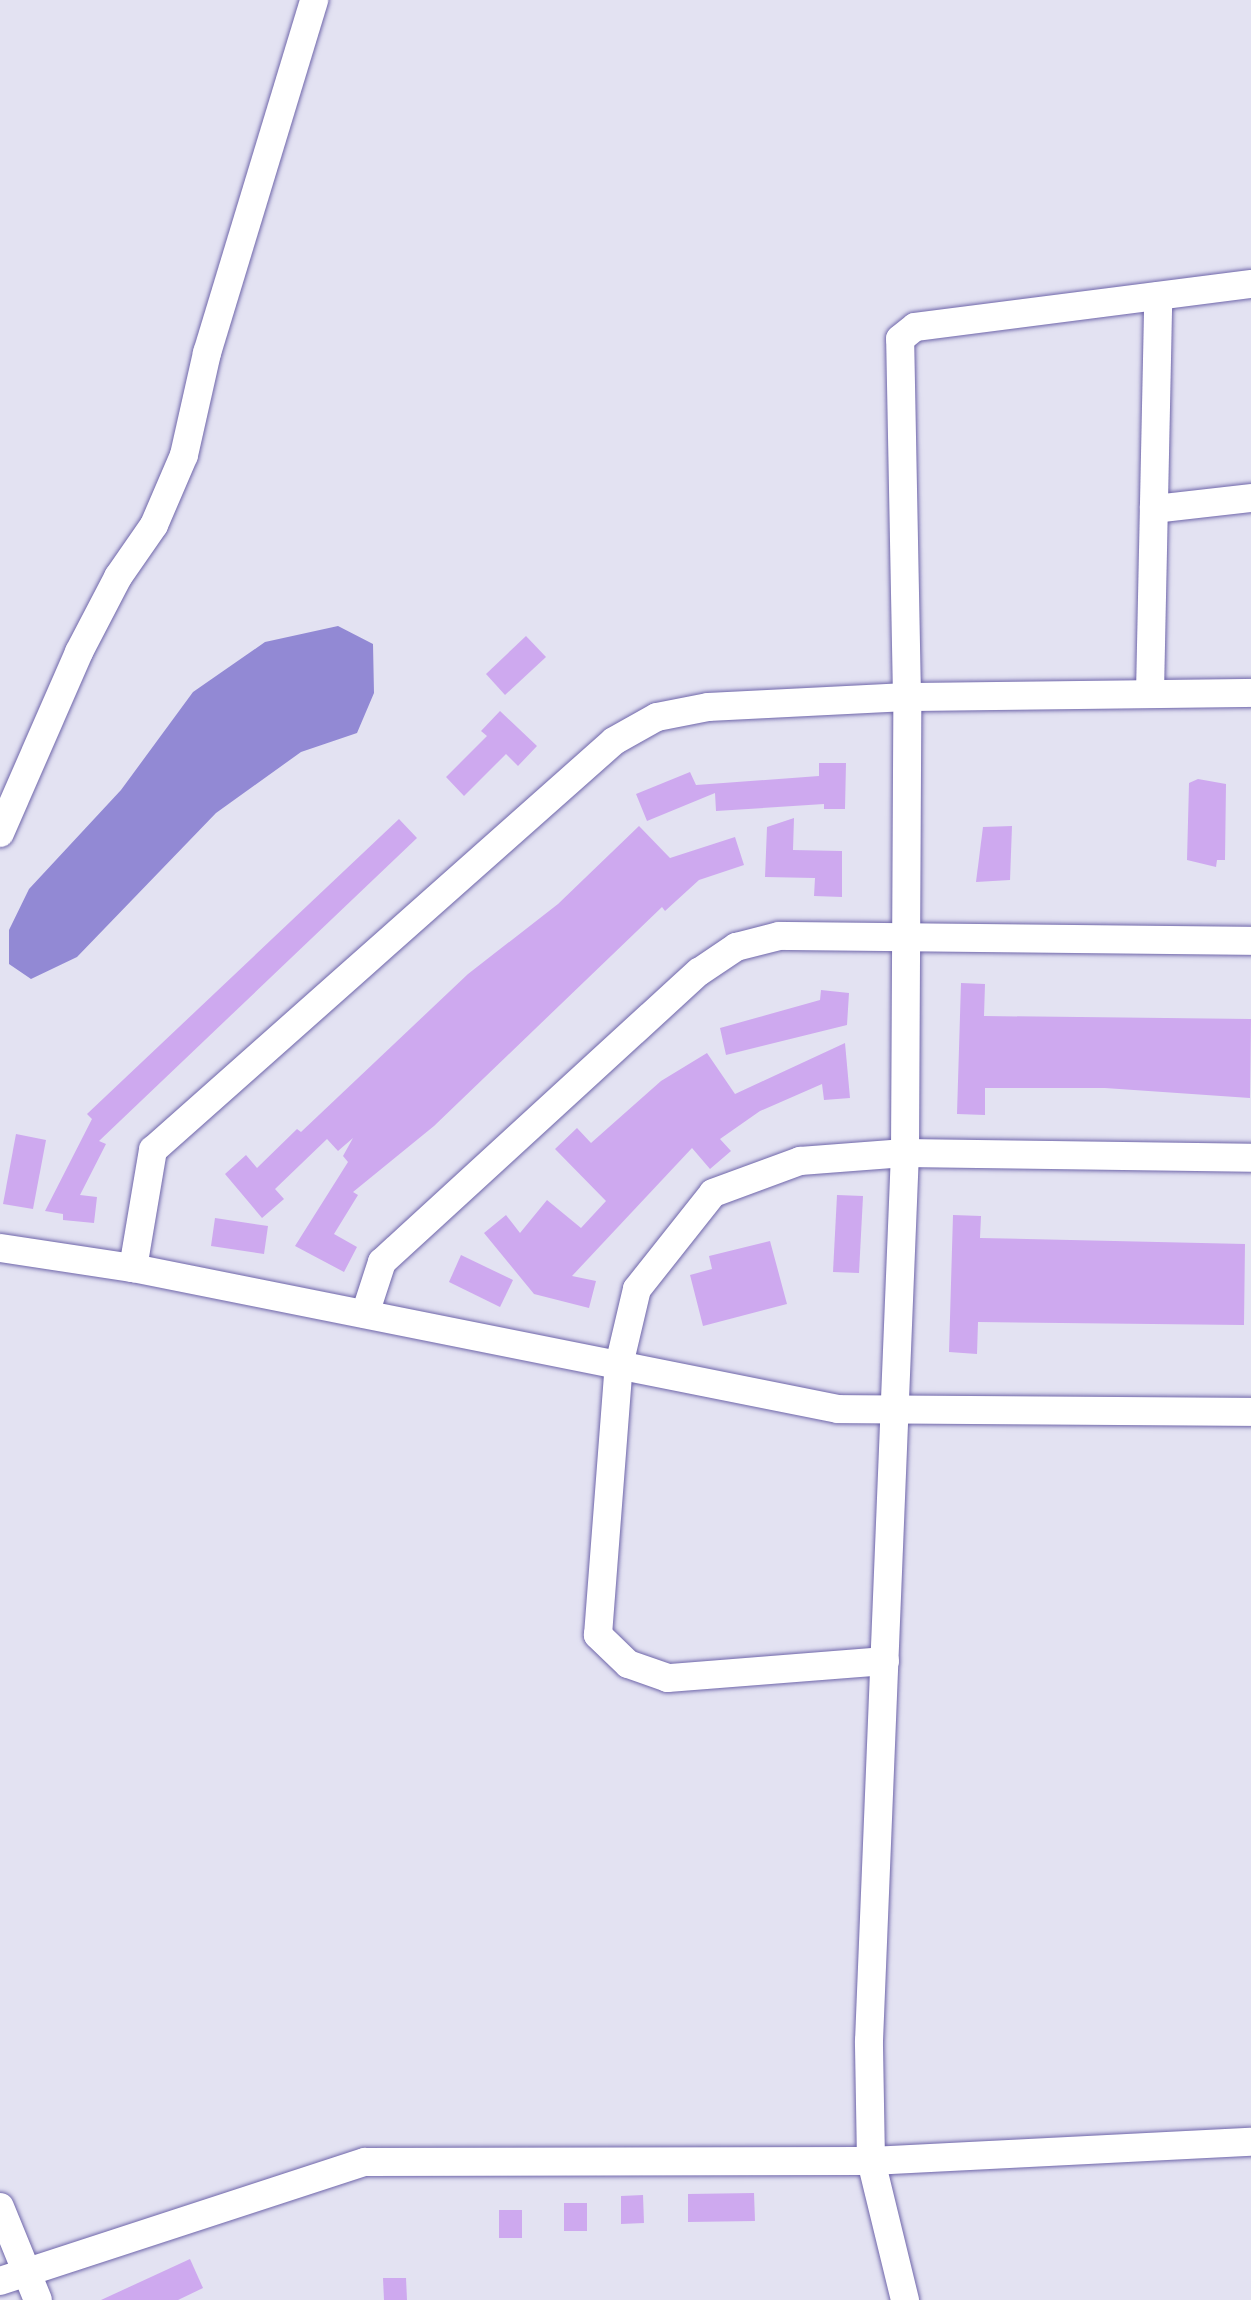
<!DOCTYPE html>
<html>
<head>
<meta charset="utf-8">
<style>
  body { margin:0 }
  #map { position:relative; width:1251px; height:2300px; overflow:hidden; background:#e3e2f2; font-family:"Golos Text",sans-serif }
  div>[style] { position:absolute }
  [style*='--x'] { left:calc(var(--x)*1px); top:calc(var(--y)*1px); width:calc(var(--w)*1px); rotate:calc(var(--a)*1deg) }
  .water>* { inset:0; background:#9289d4 }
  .building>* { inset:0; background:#cea9ef }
  .roads { filter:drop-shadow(0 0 2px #6f66aa) drop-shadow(0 0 2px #6f66aa) }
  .minor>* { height:28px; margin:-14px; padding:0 14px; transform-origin:14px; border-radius:14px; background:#fff }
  span { translate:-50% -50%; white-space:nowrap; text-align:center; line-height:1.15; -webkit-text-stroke:6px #fff; paint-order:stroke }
</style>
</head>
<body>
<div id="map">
  <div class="water">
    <div style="clip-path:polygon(338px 626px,373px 644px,374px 693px,357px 733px,301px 752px,216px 813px,77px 957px,31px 979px,9px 964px,9px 930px,29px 889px,121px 790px,193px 692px,265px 642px)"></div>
  </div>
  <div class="building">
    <div style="clip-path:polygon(526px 636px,546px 657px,505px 695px,486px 674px)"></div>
    <div style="clip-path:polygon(500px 711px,537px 746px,518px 766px,506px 754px,464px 796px,446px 777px,487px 736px,481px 731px)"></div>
    <div style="clip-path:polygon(819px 763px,846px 763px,845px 809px,824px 809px,824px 804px,716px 811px,715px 793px,647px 821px,636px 794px,690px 772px,696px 785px,819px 776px)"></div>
    <div style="clip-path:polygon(1198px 779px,1226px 784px,1225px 860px,1217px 860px,1216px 867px,1187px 860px,1189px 783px)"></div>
    <div style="clip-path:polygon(794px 818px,793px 850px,842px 851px,842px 897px,814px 896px,815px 878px,765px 877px,767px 827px)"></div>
    <div style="clip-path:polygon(399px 819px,417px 838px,99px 1141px,106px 1144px,80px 1195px,97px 1197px,94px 1223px,63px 1220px,63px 1214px,45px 1211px,92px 1119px,87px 1114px)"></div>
    <div style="clip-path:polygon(639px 826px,670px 858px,735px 837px,744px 865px,699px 880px,665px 911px,662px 907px,434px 1126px,353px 1192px,358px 1195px,334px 1234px,357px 1247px,344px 1272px,295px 1246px,348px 1162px,343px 1156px,353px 1138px,338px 1151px,327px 1139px,275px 1189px,284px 1199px,262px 1218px,225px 1174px,246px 1155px,257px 1168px,297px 1129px,301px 1132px,468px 974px,558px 904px)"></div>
    <div style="clip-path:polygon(1012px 826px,1010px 880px,976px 882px,983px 827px)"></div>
    <div style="clip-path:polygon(961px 983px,985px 984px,984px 1016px,1251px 1019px,1250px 1098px,1105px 1088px,985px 1088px,985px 1115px,957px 1114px)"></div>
    <div style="clip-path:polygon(821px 990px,849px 993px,847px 1025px,726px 1055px,720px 1028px,820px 1000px)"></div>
    <div style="clip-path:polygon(845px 1043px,850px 1098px,824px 1100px,822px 1084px,760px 1111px,720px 1139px,731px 1151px,710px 1169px,692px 1148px,572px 1276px,596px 1281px,589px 1308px,534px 1294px,484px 1233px,506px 1215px,520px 1233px,547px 1200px,581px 1228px,606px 1201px,555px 1149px,577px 1128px,591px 1143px,661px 1081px,707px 1053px,735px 1094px)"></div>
    <div style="clip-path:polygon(16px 1134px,46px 1140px,33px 1209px,3px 1204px)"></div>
    <div style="clip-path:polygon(837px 1195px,863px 1196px,859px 1273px,833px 1272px)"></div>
    <div style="clip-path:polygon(953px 1215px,981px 1216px,980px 1238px,1245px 1244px,1244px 1325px,978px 1322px,977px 1354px,949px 1352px)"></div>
    <div style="clip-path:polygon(215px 1218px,268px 1226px,264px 1254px,211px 1246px)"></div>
    <div style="clip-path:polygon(770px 1241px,787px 1304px,703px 1326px,690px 1275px,712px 1269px,709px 1256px)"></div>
    <div style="clip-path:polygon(461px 1255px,513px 1280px,500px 1307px,449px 1282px)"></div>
    <div style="clip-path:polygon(754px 2193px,755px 2221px,688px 2222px,688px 2194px)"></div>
    <div style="clip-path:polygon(643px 2195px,644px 2223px,621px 2224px,621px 2196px)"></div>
    <div style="clip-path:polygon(564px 2203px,587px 2203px,587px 2231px,564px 2231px)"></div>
    <div style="clip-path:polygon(499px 2210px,522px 2210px,522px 2238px,499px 2238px)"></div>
    <div style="clip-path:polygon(190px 2259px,203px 2288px,178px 2300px,101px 2300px)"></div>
    <div style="clip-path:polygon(383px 2278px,406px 2278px,407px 2300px,384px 2300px)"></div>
  </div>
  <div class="roads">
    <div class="minor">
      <div style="--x:1154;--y:509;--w:98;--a:-6.5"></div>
      <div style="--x:1150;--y:693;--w:397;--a:-88.8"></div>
      <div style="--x:0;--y:833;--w:197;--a:-66.4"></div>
      <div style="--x:79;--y:652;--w:85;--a:-62.5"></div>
      <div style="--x:118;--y:577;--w:63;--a:-55.3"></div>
      <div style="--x:154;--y:525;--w:76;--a:-66.8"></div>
      <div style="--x:184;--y:455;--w:105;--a:-77.3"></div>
      <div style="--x:207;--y:353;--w:369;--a:-73.1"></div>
      <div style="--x:0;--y:1248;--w:134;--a:8.6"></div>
      <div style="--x:133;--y:1268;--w:719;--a:11.31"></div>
      <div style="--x:838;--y:1409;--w:413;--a:0.4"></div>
      <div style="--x:133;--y:1268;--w:120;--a:-80.4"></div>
      <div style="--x:153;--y:1150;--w:616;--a:-41.58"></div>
      <div style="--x:614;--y:741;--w:49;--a:-29.2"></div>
      <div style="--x:657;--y:717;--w:52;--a:-11.1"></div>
      <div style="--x:708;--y:707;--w:199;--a:-2.9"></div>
      <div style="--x:907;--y:697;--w:344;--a:-0.7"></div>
      <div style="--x:365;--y:1314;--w:55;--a:-71.9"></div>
      <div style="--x:382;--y:1262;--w:430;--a:-42.5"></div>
      <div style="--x:699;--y:972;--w:45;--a:-34"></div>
      <div style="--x:736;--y:947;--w:44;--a:-14.3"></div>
      <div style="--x:779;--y:936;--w:472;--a:0.6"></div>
      <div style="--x:885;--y:1661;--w:218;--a:175.5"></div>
      <div style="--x:668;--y:1678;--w:42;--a:-160.7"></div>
      <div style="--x:628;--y:1664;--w:42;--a:-136"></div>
      <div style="--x:598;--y:1635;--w:271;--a:-85.6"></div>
      <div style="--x:619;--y:1365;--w:78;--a:-76.7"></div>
      <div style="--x:637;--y:1289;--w:122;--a:-51.6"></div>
      <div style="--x:713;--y:1193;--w:93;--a:-20.2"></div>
      <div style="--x:800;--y:1161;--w:105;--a:-4.4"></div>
      <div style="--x:905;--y:1153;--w:346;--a:0.8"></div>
      <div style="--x:0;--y:2207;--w:100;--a:67.8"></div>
      <div style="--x:0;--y:2281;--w:384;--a:-18.1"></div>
      <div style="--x:365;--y:2162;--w:506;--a:-0.11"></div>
      <div style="--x:871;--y:2161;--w:380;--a:-2.9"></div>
      <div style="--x:905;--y:2300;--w:143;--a:-103.7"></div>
      <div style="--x:871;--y:2161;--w:120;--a:-91"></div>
      <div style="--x:869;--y:2041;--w:889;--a:-87.68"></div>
      <div style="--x:905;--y:1153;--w:456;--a:-89.7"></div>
      <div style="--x:907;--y:697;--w:358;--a:-91.1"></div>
      <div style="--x:900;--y:339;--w:19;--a:-39"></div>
      <div style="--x:915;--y:327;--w:339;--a:-7.3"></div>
    </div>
  </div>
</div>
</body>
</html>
